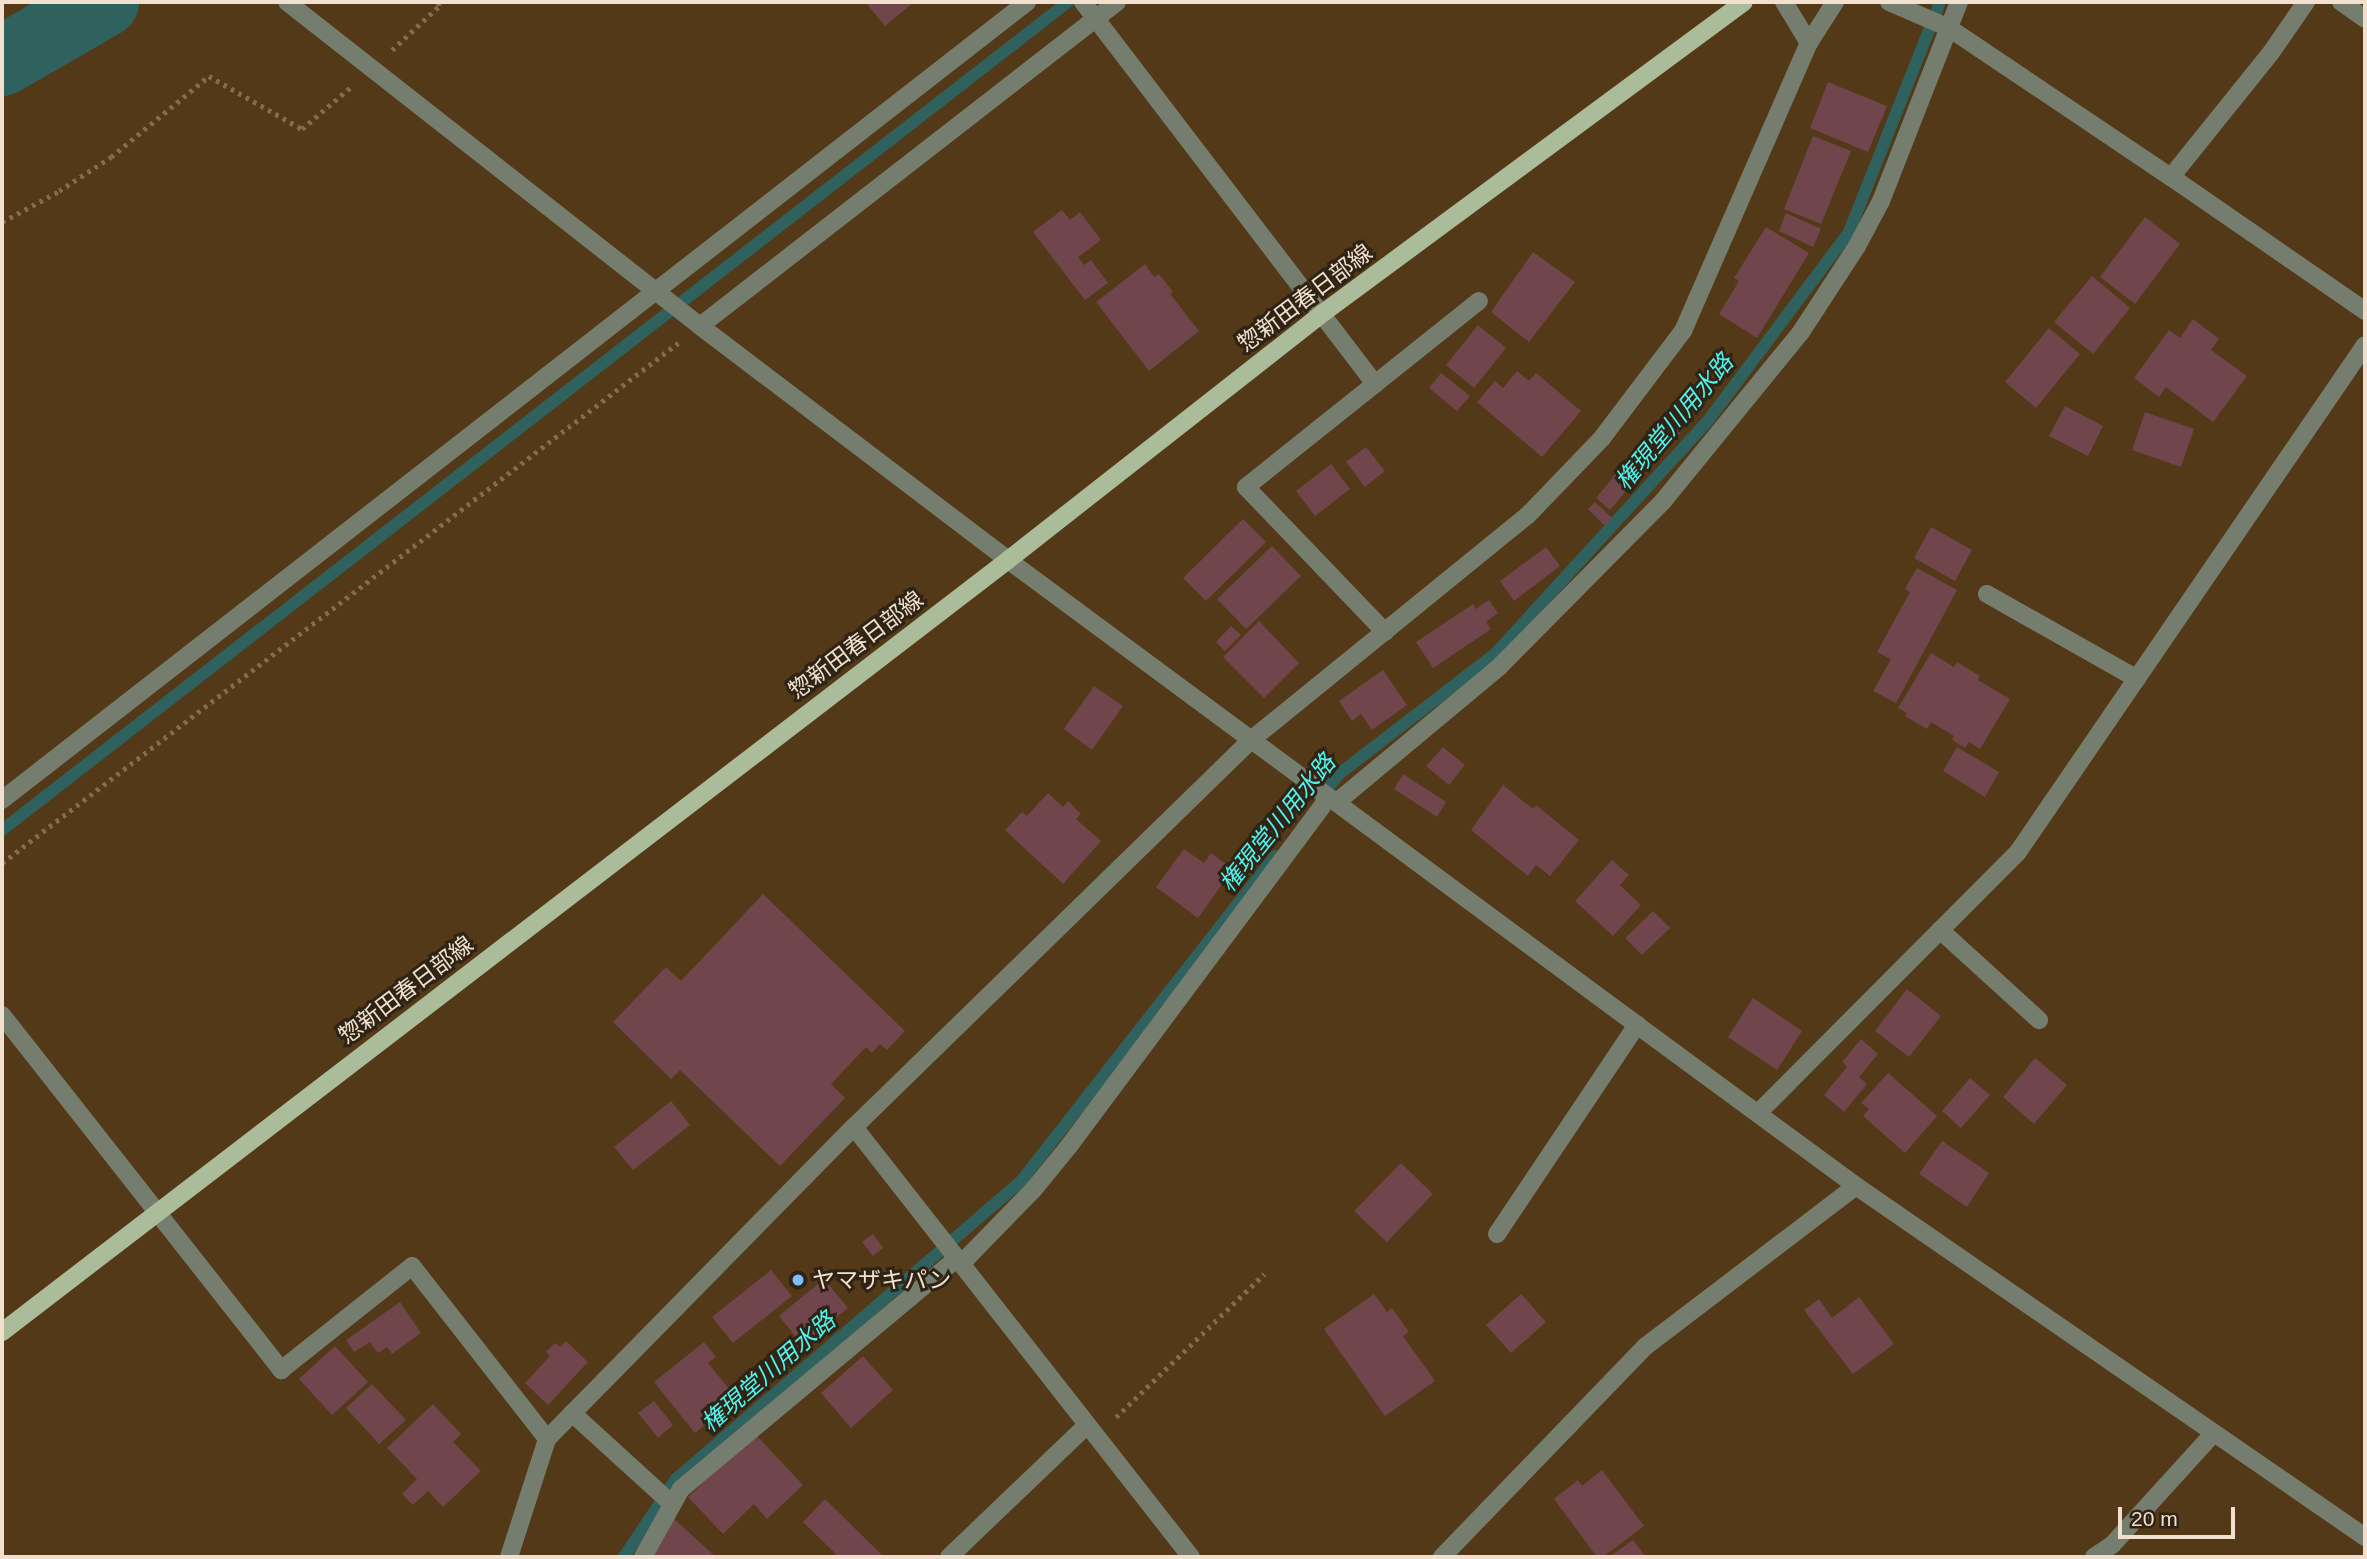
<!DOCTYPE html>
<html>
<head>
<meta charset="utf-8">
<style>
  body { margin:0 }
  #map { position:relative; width:2367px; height:1559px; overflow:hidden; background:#533918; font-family:Helvetica,"Noto Sans JP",sans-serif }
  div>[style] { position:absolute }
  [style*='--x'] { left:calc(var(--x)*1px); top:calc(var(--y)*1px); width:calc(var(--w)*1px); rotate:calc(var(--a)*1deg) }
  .stream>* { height:12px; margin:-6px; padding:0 6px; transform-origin:6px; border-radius:6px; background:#2f615e }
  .river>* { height:70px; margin:-35px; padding:0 35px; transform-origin:35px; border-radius:35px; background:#2f615e }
  .building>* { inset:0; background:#70454b }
  .path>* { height:4.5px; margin-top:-2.25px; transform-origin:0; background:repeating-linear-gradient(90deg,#826b4e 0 3.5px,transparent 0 8.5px) }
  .minor>* { height:18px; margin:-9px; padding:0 9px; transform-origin:9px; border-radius:9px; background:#757e6e }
  .major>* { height:18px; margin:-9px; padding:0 9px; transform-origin:9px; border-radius:9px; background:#aabc9a }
  .dots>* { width:19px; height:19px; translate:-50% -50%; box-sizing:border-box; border:4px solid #2f2315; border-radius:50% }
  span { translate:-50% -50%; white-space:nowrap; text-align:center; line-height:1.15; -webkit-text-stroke:6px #2f2315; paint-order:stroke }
  .street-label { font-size:23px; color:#f0e0cd }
  .poi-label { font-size:23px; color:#f0e0cd }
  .left { translate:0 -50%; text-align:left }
  .water-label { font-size:24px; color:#51f2eb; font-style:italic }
  .frame { position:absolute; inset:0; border:4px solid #f0e0cd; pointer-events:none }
  .scale { position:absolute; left:2118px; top:1507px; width:117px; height:32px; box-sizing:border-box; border:4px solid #f0e0cd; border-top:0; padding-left:9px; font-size:21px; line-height:24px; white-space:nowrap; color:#f0e0cd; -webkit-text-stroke:5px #2f2315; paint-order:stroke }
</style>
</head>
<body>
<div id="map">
  <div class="stream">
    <div style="--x:1320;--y:797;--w:30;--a:-50"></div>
    <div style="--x:1339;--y:774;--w:197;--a:-37.6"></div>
    <div style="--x:1495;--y:654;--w:314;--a:-47.6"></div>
    <div style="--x:1707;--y:422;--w:237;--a:-53.2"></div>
    <div style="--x:1849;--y:232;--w:247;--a:-68.4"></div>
    <div style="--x:2;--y:830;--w:1350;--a:-37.84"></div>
    <div style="--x:624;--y:1557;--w:94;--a:-56.3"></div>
    <div style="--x:676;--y:1479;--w:457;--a:-40.8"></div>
    <div style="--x:1022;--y:1180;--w:411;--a:-52"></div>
  </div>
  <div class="river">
    <div style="--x:2;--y:61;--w:118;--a:-30"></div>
  </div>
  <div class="building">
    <div style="clip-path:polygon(865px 2px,914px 2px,885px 26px)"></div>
    <div style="clip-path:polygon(1828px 82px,1887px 106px,1868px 152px,1810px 128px)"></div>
    <div style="clip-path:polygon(1813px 136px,1851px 151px,1821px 224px,1784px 209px)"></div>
    <div style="clip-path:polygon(1062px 210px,1070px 220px,1080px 212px,1101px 240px,1078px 257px,1084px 265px,1091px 260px,1108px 283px,1085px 300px,1033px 232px)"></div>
    <div style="clip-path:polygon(1786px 213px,1821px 229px,1813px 247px,1779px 231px)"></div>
    <div style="clip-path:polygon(2145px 217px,2180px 244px,2135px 304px,2100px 277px)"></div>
    <div style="clip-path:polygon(1766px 227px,1809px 253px,1757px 338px,1719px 314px,1739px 281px,1734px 278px)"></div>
    <div style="clip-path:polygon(1533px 252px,1575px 282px,1529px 342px,1491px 312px)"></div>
    <div style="clip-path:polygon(1145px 264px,1154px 277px,1159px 274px,1173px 292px,1170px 294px,1199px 331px,1149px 371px,1096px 302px)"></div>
    <div style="clip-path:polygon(2092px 276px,2130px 308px,2093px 354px,2054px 322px)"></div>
    <div style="clip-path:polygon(2193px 319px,2219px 339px,2211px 350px,2247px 376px,2213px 422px,2166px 387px,2159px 397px,2134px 378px,2169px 330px,2180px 338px)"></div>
    <div style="clip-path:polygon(1478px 325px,1506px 348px,1474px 388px,1446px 365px)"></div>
    <div style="clip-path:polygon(2049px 328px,2080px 354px,2036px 408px,2005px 382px)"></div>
    <div style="clip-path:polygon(1517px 371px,1529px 381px,1536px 373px,1581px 411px,1542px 457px,1477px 402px,1495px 381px,1503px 388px)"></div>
    <div style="clip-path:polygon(1441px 373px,1470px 396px,1457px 411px,1429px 388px)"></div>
    <div style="clip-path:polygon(1677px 401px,1694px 414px,1664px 454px,1647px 441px)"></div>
    <div style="clip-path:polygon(2065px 406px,2103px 426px,2088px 456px,2049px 436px)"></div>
    <div style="clip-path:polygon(2145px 412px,2194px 429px,2181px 467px,2132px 450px)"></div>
    <div style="clip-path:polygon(1641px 443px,1656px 455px,1610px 510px,1596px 498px)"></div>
    <div style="clip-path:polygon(1366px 447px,1385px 471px,1365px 487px,1346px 462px)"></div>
    <div style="clip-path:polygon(1331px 464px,1350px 489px,1315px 516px,1296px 491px)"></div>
    <div style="clip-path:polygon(1595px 502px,1612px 518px,1605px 526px,1588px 509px)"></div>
    <div style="clip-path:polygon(1243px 519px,1266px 542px,1206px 601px,1183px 578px)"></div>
    <div style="clip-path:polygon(1931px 527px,1972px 550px,1955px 581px,1914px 558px)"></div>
    <div style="clip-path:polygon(1272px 546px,1301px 576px,1246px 629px,1217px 599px)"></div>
    <div style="clip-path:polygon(1546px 547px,1560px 566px,1514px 601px,1500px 581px)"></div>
    <div style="clip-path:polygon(1917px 568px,1957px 590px,1896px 703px,1873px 691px,1891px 659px,1877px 652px,1910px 592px,1905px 589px)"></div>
    <div style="clip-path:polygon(1489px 600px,1498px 613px,1486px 622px,1491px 629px,1433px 668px,1416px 642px,1473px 604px,1476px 609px)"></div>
    <div style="clip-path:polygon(1259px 621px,1299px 663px,1264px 698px,1223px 657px)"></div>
    <div style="clip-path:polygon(1231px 626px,1241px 635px,1225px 651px,1216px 642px)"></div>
    <div style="clip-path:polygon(1931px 653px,1954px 667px,1957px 662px,1980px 676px,1978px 680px,2010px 699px,1980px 749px,1969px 742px,1965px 748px,1952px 740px,1954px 736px,1931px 722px,1927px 729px,1905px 716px,1907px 713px,1898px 708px)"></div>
    <div style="clip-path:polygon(1383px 670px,1407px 705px,1372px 730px,1361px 714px,1352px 721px,1339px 701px)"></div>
    <div style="clip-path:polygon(1094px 686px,1123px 706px,1092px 750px,1064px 729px)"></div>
    <div style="clip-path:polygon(1443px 747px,1465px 765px,1449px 785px,1426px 766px)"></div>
    <div style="clip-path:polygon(1957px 747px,1999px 772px,1985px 797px,1943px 771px)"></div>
    <div style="clip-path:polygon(1403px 774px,1446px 802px,1437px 817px,1394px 789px)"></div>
    <div style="clip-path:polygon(1503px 785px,1533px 809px,1536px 805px,1579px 840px,1550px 876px,1536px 865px,1528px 876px,1471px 830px)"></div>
    <div style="clip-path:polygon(1048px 793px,1063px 807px,1068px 801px,1081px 814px,1076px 819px,1101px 841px,1063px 884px,1005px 830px,1022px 812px,1027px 816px)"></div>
    <div style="clip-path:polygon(1184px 849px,1204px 863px,1211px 853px,1233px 869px,1198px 918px,1156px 887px)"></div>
    <div style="clip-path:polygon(1612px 860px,1629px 875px,1620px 885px,1641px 905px,1613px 936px,1575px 901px)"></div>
    <div style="clip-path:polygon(763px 894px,905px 1031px,887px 1050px,880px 1044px,872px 1053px,866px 1047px,831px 1084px,845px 1098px,780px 1166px,680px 1070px,671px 1079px,613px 1022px,666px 967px,681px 981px)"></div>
    <div style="clip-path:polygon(1653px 911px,1670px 928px,1642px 955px,1625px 938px)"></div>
    <div style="clip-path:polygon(1907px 989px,1941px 1016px,1909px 1057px,1875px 1031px)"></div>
    <div style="clip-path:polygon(1753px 998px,1802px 1031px,1777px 1070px,1728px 1037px)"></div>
    <div style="clip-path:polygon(1861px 1039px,1878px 1054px,1859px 1077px,1867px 1084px,1844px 1112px,1824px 1095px,1847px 1067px,1842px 1062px)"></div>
    <div style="clip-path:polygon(2035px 1058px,2067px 1085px,2034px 1124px,2003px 1097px)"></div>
    <div style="clip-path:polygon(1888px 1073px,1937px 1116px,1905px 1153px,1863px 1116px,1869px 1109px,1861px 1103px)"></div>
    <div style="clip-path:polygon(1970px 1078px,1990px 1095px,1961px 1128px,1942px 1111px)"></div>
    <div style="clip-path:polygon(671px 1101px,690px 1125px,633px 1170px,614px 1147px)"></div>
    <div style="clip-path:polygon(1942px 1141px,1989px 1173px,1967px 1207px,1919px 1174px)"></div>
    <div style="clip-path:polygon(1401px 1163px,1433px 1194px,1387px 1242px,1354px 1211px)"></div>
    <div style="clip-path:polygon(873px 1234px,883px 1248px,873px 1256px,862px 1242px)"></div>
    <div style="clip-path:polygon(771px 1270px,792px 1296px,733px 1343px,712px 1317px)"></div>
    <div style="clip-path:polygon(824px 1279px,848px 1308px,802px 1345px,779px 1316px)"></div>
    <div style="clip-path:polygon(1374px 1294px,1387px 1312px,1392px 1308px,1409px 1332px,1403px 1336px,1435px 1381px,1385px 1416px,1324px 1329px)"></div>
    <div style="clip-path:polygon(1521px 1294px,1546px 1322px,1511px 1353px,1486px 1325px)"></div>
    <div style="clip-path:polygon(1859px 1297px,1894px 1344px,1853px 1374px,1804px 1310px,1819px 1299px,1832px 1318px)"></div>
    <div style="clip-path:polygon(400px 1302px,421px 1333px,392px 1354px,387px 1347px,378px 1353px,370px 1342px,354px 1352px,346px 1340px)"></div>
    <div style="clip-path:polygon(566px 1341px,588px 1362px,548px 1405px,525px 1383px,550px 1356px,546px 1352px,555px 1343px,560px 1347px)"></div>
    <div style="clip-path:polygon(704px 1342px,716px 1357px,708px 1363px,737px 1399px,695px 1433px,654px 1382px)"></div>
    <div style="clip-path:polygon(335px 1346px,368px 1382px,332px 1415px,299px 1379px)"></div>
    <div style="clip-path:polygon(863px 1356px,893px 1390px,851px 1428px,821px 1393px)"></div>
    <div style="clip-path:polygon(372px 1384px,406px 1420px,379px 1444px,346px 1408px)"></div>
    <div style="clip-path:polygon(654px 1401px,673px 1425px,658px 1438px,638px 1413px)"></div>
    <div style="clip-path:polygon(433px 1404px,461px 1434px,453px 1442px,481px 1471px,443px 1507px,428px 1491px,413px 1505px,402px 1494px,417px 1479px,387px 1448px)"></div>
    <div style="clip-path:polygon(755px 1434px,803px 1485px,767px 1519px,754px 1504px,723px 1534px,688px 1497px)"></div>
    <div style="clip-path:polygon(1602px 1470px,1644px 1526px,1603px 1557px,1597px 1557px,1554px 1499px,1578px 1480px,1582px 1486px)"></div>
    <div style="clip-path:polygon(825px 1499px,884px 1557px,839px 1557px,803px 1522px)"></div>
    <div style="clip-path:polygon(673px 1518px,716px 1557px,651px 1557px)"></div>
    <div style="clip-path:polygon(1633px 1540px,1646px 1557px,1609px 1557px)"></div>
  </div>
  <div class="path">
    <div style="--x:392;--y:50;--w:64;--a:-43.1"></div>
    <div style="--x:439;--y:6;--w:4;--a:-104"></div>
    <div style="--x:2;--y:222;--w:65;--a:-28.5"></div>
    <div style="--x:59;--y:191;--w:62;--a:-33.2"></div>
    <div style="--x:111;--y:157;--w:127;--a:-39.6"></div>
    <div style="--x:209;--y:76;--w:107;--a:29.7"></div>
    <div style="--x:302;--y:129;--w:66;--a:-40.7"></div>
    <div style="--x:2;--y:863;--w:853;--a:-37.57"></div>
    <div style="--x:1116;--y:1417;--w:206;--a:-44"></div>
  </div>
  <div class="minor">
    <div style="--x:287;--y:2;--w:525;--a:38.11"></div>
    <div style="--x:700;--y:326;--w:387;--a:37.2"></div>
    <div style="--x:1008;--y:560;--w:782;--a:36.47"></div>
    <div style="--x:1637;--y:1025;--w:272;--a:36.3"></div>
    <div style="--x:1856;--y:1186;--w:618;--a:34.59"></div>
    <div style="--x:1083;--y:2;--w:481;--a:52.6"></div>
    <div style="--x:1889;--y:2;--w:65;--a:23.4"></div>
    <div style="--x:1949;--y:28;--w:267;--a:33.9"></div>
    <div style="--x:2171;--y:177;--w:158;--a:-51.2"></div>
    <div style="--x:2270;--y:54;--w:63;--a:-55.3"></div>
    <div style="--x:2341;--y:2;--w:29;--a:35"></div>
    <div style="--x:1809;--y:43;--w:49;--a:-57.6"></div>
    <div style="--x:2171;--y:177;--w:236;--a:34.6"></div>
    <div style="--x:700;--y:326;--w:528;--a:-37.85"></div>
    <div style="--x:1987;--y:594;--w:172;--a:29.5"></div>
    <div style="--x:1385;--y:632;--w:201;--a:-133.8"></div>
    <div style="--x:1246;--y:487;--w:298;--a:-38.6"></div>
    <div style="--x:2;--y:800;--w:1299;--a:-37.9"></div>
    <div style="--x:1337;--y:802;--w:212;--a:-39.8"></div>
    <div style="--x:1500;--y:666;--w:233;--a:-45.3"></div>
    <div style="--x:1664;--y:500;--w:217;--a:-50.8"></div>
    <div style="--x:1801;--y:332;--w:103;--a:-56.9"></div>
    <div style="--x:1857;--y:246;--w:51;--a:-61.9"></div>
    <div style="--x:1881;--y:201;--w:214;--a:-68.6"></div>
    <div style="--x:1940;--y:930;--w:134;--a:42.3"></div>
    <div style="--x:2;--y:1015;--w:452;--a:51.8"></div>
    <div style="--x:281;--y:1370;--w:167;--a:-38.4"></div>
    <div style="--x:412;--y:1266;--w:219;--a:52"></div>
    <div style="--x:1758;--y:1113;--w:368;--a:-45.1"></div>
    <div style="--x:2018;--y:852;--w:614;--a:-55.61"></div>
    <div style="--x:854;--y:1127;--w:546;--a:51.91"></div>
    <div style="--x:1497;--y:1234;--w:252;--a:-56.2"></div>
    <div style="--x:961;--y:1264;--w:105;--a:-45.8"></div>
    <div style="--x:1034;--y:1189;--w:55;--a:-50.9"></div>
    <div style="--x:1069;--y:1146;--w:435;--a:-53.3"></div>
    <div style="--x:572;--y:1413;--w:135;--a:42.3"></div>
    <div style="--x:509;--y:1557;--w:124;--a:-72.1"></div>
    <div style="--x:547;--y:1439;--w:438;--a:-45.5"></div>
    <div style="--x:854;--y:1127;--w:554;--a:-44.27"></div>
    <div style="--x:1251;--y:740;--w:355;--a:-39.1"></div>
    <div style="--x:1527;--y:516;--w:108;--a:-46.1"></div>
    <div style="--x:1602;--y:438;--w:134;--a:-52.9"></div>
    <div style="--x:1683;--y:331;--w:314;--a:-66.4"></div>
    <div style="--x:1809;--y:43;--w:48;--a:-121.4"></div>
    <div style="--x:643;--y:1557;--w:78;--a:-60.8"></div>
    <div style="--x:681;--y:1489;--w:360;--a:-39.9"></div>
    <div style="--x:949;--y:1557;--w:191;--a:-43.7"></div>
    <div style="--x:1442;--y:1557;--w:293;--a:-46"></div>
    <div style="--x:1646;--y:1346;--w:264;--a:-37.3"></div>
    <div style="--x:2094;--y:1557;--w:22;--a:-34"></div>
    <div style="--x:2112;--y:1545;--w:151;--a:-47.7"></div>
  </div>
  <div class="major">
    <div style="--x:2;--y:1332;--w:1268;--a:-37.5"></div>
    <div style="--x:1008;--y:560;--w:400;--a:-38.1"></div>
    <div style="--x:1323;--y:313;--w:523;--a:-36.45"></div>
  </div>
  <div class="dots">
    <div style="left:798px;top:1280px;background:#82bcfa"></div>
  </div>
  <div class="street-label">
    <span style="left:1305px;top:298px;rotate:-37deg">惣新田春日部線</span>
    <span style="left:856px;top:645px;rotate:-37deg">惣新田春日部線</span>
    <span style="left:406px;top:990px;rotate:-37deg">惣新田春日部線</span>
  </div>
  <div class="poi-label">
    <span class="left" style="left:812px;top:1280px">ヤマザキパン</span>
  </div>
  <div class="water-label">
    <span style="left:1674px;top:422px;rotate:-50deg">権現堂川用水路</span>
    <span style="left:1277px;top:823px;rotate:-51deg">権現堂川用水路</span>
    <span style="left:768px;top:1372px;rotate:-41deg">権現堂川用水路</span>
  </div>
  <div class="frame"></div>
  <div class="scale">20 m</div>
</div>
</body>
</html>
